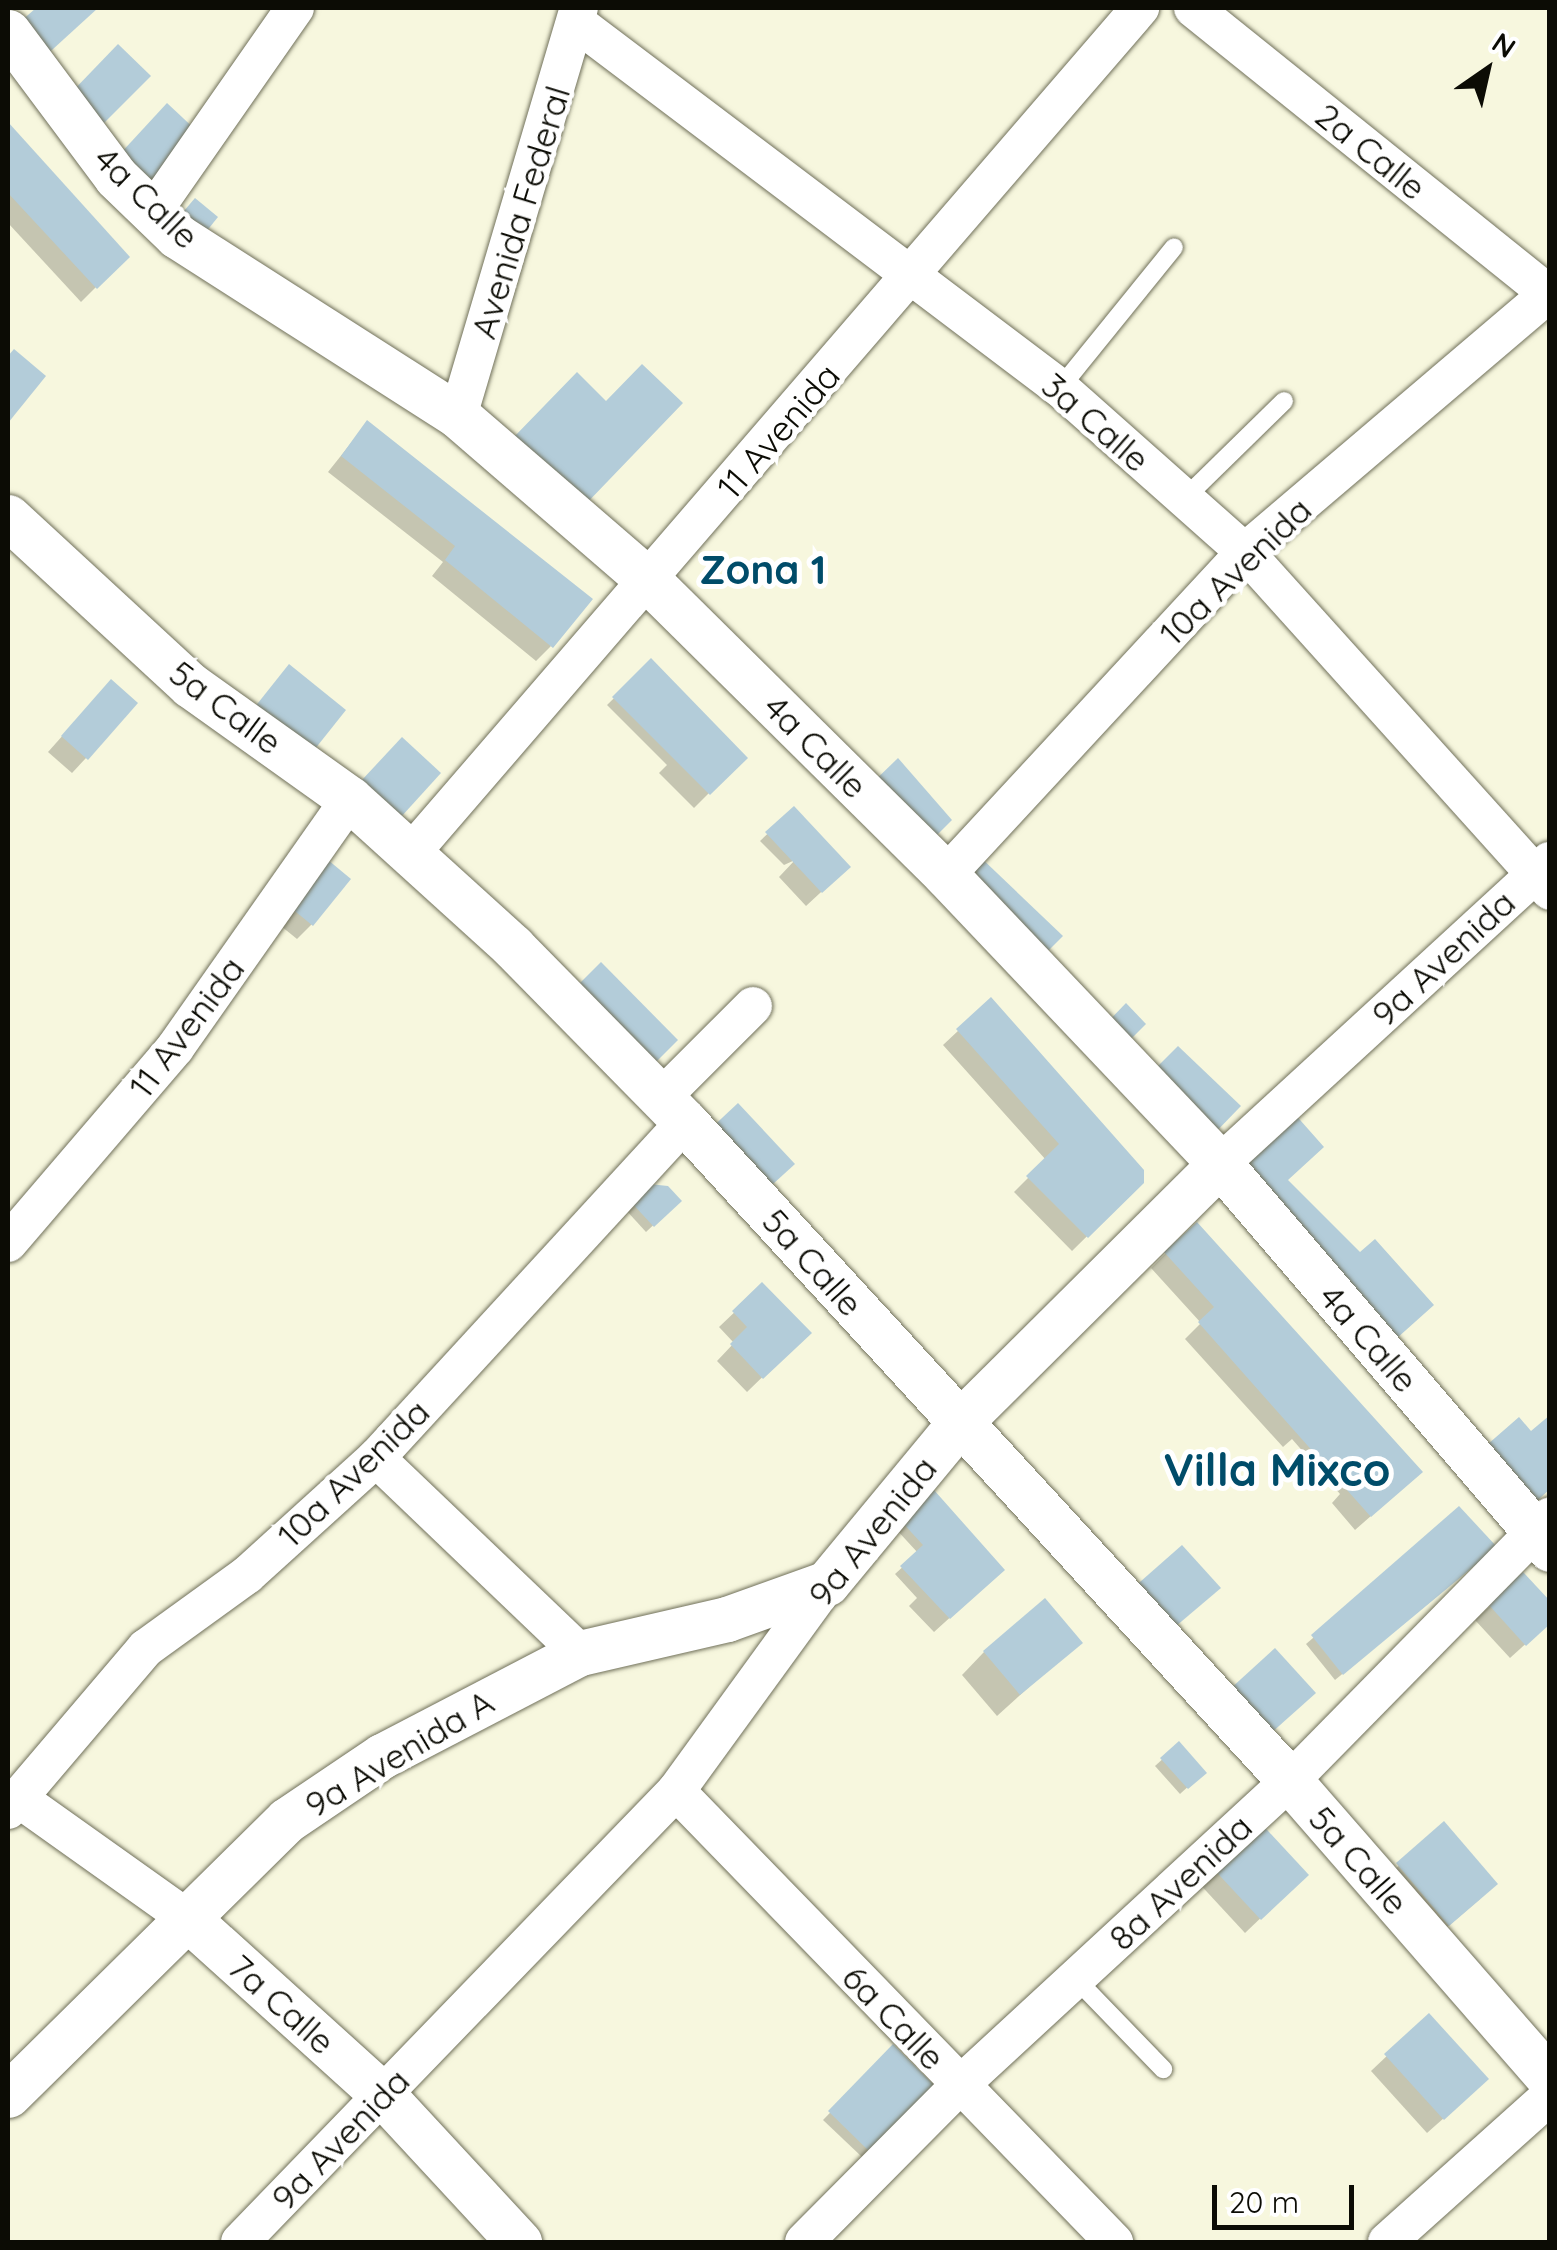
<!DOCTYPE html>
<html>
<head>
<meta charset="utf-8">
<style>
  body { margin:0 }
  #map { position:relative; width:1557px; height:2250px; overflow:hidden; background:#f7f7de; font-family:Quicksand,sans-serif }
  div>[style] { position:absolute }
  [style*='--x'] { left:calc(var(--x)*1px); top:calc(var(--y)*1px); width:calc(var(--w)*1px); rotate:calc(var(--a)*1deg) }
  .shadow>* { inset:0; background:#0003 }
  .building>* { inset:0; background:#b3ccd9 }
  .roads { filter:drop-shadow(0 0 2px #70705a) drop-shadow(0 0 2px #70705a) }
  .service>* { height:18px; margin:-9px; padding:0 9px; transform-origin:9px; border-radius:9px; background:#fff }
  .minor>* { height:38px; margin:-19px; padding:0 19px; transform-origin:19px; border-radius:19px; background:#fff }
  .tertiary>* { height:45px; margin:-22.5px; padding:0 22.5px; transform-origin:22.5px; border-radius:22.5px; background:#fff }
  span { translate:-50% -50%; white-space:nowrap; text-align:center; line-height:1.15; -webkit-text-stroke:10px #fff; paint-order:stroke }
  .street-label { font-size:35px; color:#0c0c05 }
  .quarter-label { font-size:40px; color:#004c69; font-weight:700 }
  .district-label { font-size:45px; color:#004c69; font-weight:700 }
  .frame { position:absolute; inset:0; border:10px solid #0c0c05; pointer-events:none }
  .north { position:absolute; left:1437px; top:20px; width:100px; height:100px; -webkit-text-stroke:8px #fff; paint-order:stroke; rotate:34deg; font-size:28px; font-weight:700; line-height:40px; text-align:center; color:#0c0c05 }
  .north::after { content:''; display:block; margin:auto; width:35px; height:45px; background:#0c0c05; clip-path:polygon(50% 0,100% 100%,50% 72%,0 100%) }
  .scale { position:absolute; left:1212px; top:2185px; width:142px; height:45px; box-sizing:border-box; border:5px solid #0c0c05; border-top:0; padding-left:12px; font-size:30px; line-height:35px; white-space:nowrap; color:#0c0c05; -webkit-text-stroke:8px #fff; paint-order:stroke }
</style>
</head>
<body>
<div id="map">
  <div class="shadow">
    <div style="clip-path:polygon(8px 126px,126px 257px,81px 302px,8px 223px)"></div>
    <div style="clip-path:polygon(367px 423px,551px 646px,536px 661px,432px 576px,443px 562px,328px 472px)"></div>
    <div style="clip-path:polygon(651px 662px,744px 758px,694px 808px,659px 773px,667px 765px,607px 705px)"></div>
    <div style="clip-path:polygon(97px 697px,86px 758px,72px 773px,48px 752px)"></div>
    <div style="clip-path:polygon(794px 809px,833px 881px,806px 906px,779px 877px,795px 860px,784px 865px,760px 841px)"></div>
    <div style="clip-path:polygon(307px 873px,312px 924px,297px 939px,271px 918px)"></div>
    <div style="clip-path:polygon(991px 1000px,1142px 1182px,1072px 1251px,1014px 1192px,1046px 1160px,943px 1045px)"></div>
    <div style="clip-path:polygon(650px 1187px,679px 1201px,646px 1232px,625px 1209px)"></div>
    <div style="clip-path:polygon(1166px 1253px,1404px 1487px,1355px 1530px,1332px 1503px,1340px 1494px,1292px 1439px,1283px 1447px,1185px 1339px,1201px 1323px,1151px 1268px)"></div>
    <div style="clip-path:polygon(762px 1286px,808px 1333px,747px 1392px,717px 1361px,734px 1343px,719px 1327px)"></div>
    <div style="clip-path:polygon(902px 1521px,987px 1584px,934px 1632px,909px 1606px,917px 1598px,895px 1574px,918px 1553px,895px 1528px)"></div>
    <div style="clip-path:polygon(1447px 1588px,1335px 1680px,1306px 1644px,1334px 1620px)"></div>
    <div style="clip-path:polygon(1490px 1606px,1550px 1622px,1510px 1658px,1475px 1620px)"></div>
    <div style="clip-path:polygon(1079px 1642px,997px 1716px,962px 1675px,984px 1652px)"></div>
    <div style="clip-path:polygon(1178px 1745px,1203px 1773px,1180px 1794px,1155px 1766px)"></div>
    <div style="clip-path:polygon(1255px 1821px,1290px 1890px,1245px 1933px,1195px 1879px)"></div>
    <div style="clip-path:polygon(1444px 1825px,1480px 1899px,1433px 1939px,1383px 1880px)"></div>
    <div style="clip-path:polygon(1429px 2016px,1471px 2094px,1427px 2133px,1371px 2071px)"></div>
    <div style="clip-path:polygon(893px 2048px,932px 2086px,862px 2157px,823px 2120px)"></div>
  </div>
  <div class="building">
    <div style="clip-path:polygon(36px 8px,98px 8px,41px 60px,12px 29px)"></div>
    <div style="clip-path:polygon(118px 44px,151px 76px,99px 128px,67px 97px)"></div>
    <div style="clip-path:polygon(167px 103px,199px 133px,152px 184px,119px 155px)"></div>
    <div style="clip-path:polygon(8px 122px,130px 257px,97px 289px,8px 193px)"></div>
    <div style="clip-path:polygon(195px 198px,218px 217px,197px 243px,173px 224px)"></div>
    <div style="clip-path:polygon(14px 349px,46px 376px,8px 423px,8px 356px)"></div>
    <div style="clip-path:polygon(642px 364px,683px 403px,583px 507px,512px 439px,577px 372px,606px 401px)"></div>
    <div style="clip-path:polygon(367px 420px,593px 599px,553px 648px,445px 560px,455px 546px,341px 456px)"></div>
    <div style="clip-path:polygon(651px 658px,748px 758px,710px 795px,612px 697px)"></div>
    <div style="clip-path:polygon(289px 664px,346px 710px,307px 759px,250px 713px)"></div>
    <div style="clip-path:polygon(111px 679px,138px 703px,88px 760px,61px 736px)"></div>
    <div style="clip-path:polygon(402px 737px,441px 773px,401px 817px,361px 781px)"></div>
    <div style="clip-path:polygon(898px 758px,952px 820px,923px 849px,865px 790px)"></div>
    <div style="clip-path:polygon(794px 806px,851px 867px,822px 893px,765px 832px)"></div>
    <div style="clip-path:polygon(976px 853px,1063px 936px,1036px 963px,951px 877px)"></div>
    <div style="clip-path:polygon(322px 855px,351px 879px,313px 926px,284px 902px)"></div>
    <div style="clip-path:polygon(601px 962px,678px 1040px,642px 1076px,564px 999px)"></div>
    <div style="clip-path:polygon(991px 997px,1144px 1170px,1144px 1183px,1088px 1238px,1026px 1176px,1059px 1144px,956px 1029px)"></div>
    <div style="clip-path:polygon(1126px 1003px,1146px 1024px,1120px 1050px,1100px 1030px)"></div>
    <div style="clip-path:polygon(1178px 1046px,1241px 1106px,1209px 1139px,1146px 1078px)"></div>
    <div style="clip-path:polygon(738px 1103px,795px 1164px,762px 1194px,706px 1133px)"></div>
    <div style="clip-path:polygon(1293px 1112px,1324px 1147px,1288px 1180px,1360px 1252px,1375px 1239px,1434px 1305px,1387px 1347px,1227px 1171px)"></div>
    <div style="clip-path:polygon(649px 1184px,668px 1186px,682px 1201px,654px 1227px,630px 1201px)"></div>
    <div style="clip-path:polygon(1197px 1222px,1423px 1472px,1371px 1517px,1198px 1322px,1214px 1307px,1164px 1252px)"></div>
    <div style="clip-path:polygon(762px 1282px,812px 1333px,763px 1379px,730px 1344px,747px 1327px,732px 1311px)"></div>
    <div style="clip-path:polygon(1550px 1415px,1550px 1489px,1530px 1507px,1480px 1451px,1519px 1417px,1531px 1431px)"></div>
    <div style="clip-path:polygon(934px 1490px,1005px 1570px,950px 1619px,900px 1566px,923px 1545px,900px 1520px)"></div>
    <div style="clip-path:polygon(1459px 1506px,1497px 1547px,1343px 1675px,1311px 1635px)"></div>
    <div style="clip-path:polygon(1182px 1545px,1221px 1588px,1169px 1632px,1132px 1589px)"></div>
    <div style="clip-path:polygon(1523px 1572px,1550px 1601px,1550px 1624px,1526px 1646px,1488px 1604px)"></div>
    <div style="clip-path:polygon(1045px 1598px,1083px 1643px,1020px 1695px,983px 1651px)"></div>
    <div style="clip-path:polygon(1275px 1648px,1316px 1693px,1270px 1734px,1218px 1700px)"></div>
    <div style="clip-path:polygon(1179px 1741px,1207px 1773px,1188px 1789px,1160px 1758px)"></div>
    <div style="clip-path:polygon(1256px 1818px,1309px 1875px,1261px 1920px,1208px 1863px)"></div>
    <div style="clip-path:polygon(1444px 1821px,1498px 1884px,1449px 1926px,1396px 1863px)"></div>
    <div style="clip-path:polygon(1429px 2013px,1489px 2079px,1444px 2120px,1384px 2054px)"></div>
    <div style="clip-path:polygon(893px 2044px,935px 2086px,870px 2152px,828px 2111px)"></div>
  </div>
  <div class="roads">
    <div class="service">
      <div style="--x:1060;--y:388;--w:181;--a:-51"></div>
      <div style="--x:1184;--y:499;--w:140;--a:-44.4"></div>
      <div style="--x:1075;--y:1978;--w:127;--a:46"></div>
    </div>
    <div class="minor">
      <div style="--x:1193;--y:8;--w:458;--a:38.8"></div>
      <div style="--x:577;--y:23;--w:605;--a:37.08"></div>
      <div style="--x:1060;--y:388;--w:247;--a:41.6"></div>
      <div style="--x:1245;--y:552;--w:456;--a:48"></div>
      <div style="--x:152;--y:213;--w:250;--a:-55.1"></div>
      <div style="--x:458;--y:416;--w:426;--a:-73.5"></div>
      <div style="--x:412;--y:852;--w:1115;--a:-49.22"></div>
      <div style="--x:946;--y:875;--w:440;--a:-47.2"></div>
      <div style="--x:1245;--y:552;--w:401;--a:-40.4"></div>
      <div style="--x:661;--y:1098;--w:130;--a:-45"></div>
      <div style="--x:1220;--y:1164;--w:448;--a:-42.6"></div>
      <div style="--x:8;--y:1243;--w:257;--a:-49.4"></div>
      <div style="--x:175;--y:1048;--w:304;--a:-54.9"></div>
      <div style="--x:376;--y:1458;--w:282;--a:43.7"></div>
      <div style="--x:676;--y:1791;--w:629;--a:45.84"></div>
      <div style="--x:18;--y:1798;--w:207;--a:35.4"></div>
      <div style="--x:8;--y:1810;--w:213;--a:-49.6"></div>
      <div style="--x:146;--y:1648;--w:125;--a:-35.9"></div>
      <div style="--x:247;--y:1575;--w:174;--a:-42.2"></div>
      <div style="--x:376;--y:1458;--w:456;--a:-47.4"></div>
      <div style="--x:240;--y:2242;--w:627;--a:-45.97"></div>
      <div style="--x:676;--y:1791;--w:257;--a:-54"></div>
      <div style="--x:804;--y:2242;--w:221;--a:-45.2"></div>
      <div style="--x:960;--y:2085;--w:449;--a:-42.7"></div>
      <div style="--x:1290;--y:1781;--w:371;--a:-45.5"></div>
      <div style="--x:1387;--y:2242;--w:219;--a:-41.9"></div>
    </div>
    <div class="tertiary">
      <div style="--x:8;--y:32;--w:181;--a:53.3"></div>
      <div style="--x:116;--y:177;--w:85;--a:44"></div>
      <div style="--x:177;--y:236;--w:334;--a:32.6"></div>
      <div style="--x:458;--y:416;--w:251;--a:40.8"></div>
      <div style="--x:648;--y:580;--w:419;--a:44.7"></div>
      <div style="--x:946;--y:875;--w:398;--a:46.5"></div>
      <div style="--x:1220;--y:1164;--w:507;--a:49.4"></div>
      <div style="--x:8;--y:517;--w:248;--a:42.7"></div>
      <div style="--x:190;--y:685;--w:196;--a:35.5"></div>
      <div style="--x:350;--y:799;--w:220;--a:42.2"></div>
      <div style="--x:513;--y:947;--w:245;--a:45.5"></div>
      <div style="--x:685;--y:1122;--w:895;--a:47.45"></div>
      <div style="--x:1290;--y:1781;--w:395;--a:48.9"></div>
      <div style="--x:187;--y:1918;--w:263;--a:42.1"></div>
      <div style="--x:382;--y:2094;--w:202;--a:47.2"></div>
      <div style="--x:8;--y:2095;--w:392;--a:-44.6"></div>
      <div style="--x:287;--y:1820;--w:115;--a:-34"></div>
      <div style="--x:382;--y:1756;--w:223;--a:-27.5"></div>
      <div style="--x:580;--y:1653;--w:151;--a:-13"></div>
      <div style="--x:727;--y:1619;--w:106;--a:-19.8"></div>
      <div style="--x:827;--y:1583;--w:209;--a:-50.4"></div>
      <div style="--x:960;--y:1422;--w:366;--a:-44.8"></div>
    </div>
  </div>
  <div class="street-label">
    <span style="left:1371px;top:151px;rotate:39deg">2a Calle</span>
    <span style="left:147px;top:197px;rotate:44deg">4a Calle</span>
    <span style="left:520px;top:212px;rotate:-73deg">Avenida Federal</span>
    <span style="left:1096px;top:422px;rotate:41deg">3a Calle</span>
    <span style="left:778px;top:431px;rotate:-49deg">11 Avenida</span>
    <span style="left:1235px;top:571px;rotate:-44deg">10a Avenida</span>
    <span style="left:226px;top:707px;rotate:37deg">5a Calle</span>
    <span style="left:816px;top:746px;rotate:45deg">4a Calle</span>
    <span style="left:1443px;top:958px;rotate:-43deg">9a Avenida</span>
    <span style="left:186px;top:1027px;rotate:-53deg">11 Avenida</span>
    <span style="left:813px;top:1262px;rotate:48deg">5a Calle</span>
    <span style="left:1369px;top:1338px;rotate:49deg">4a Calle</span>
    <span style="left:353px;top:1473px;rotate:-44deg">10a Avenida</span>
    <span style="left:872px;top:1531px;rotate:-51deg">9a Avenida</span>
    <span style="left:399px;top:1753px;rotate:-31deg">9a Avenida A</span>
    <span style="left:1359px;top:1860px;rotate:49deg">5a Calle</span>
    <span style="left:1180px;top:1882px;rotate:-43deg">8a Avenida</span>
    <span style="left:282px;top:2004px;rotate:42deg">7a Calle</span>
    <span style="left:894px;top:2017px;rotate:46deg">6a Calle</span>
    <span style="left:340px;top:2139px;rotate:-46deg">9a Avenida</span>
  </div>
  <div class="quarter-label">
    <span style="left:763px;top:569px">Zona 1</span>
  </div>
  <div class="district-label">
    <span style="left:1277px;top:1470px">Villa Mixco</span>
  </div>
  <div class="frame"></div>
  <div class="north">N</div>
  <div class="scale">20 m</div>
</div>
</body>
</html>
